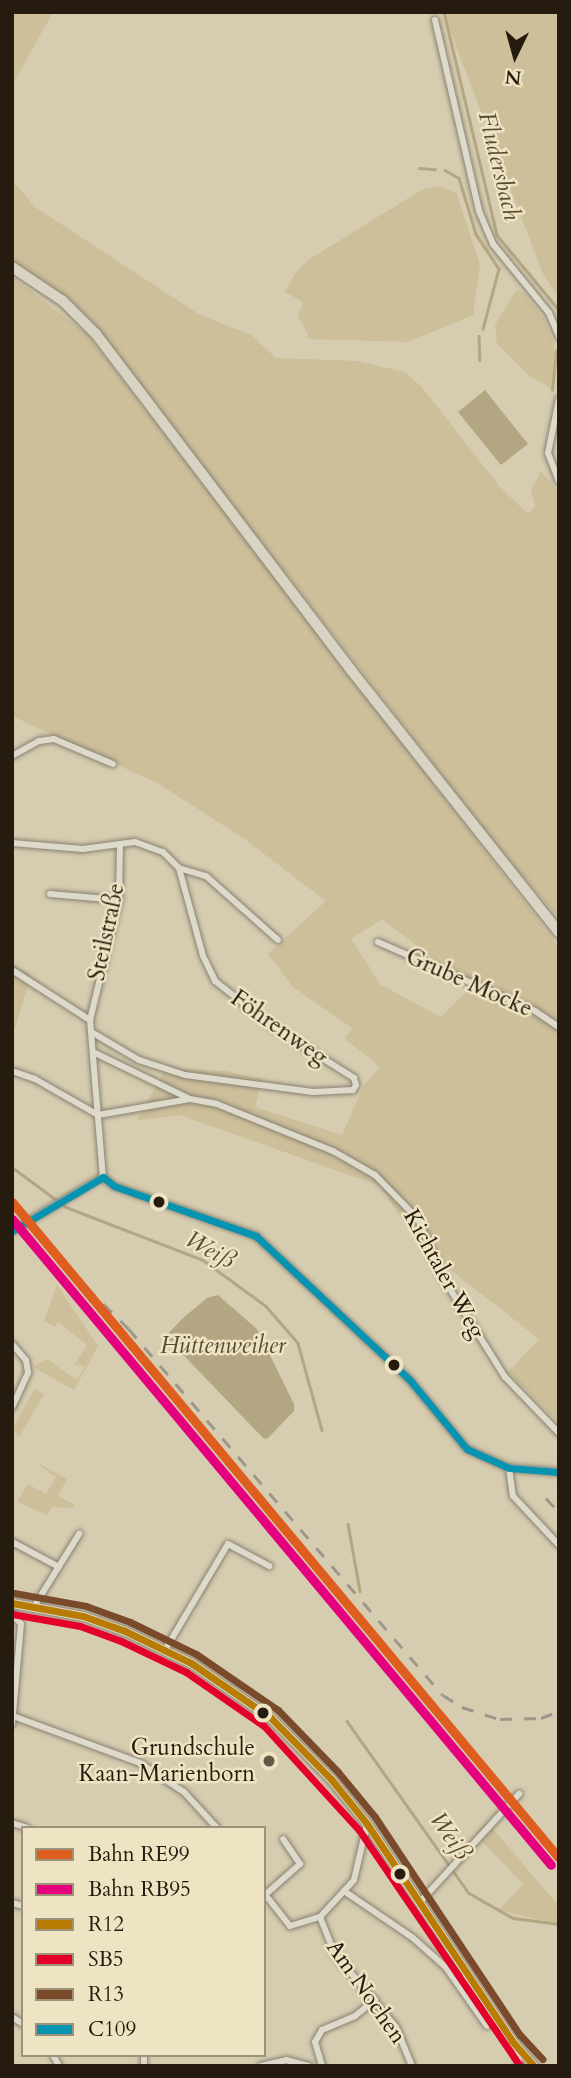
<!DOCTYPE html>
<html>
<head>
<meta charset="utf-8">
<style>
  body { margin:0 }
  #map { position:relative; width:571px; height:2078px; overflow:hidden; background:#d6ccb0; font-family:Cardo,serif }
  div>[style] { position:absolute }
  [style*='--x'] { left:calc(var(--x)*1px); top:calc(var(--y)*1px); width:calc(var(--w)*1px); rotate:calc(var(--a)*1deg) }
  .green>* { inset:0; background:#ccbf9a }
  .water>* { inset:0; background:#b3a682 }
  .stream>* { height:2.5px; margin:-1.25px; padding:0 1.25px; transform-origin:1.25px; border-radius:1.25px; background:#b3a682 }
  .roads { filter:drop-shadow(0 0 2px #898272) drop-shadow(0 0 2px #898272) }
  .minor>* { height:6px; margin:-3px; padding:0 3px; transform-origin:3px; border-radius:3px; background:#dedacb }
  .secondary>* { height:9px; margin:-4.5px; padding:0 4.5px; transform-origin:4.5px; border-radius:4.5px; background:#dedacb }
  .primary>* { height:10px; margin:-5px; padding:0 5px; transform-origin:5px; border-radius:5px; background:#d9d3c3 }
  .rail>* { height:2.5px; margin-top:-1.25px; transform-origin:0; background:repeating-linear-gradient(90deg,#9c978c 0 12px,transparent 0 24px) }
  .bus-1>* { height:7px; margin:-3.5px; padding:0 3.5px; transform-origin:3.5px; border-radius:3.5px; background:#b87c04 }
  .bus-2>* { height:7px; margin:-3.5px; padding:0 3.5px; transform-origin:3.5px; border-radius:3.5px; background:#e4002b }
  .bus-3>* { height:7px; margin:-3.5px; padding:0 3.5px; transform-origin:3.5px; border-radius:3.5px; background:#7a4b2a }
  .bus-4>* { height:7px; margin:-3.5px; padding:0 3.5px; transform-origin:3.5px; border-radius:3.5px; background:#0694b1 }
  .rail-1>* { height:9px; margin:-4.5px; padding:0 4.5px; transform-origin:4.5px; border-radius:4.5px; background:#de5e20 }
  .rail-2>* { height:9px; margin:-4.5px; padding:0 4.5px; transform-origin:4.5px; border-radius:4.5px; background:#e5007d }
  .dots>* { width:19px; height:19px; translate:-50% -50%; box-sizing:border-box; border:4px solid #eee3c2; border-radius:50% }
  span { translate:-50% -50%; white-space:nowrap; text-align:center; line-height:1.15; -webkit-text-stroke:5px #eee3c2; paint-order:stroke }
  .street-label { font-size:23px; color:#251b0f }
  .poi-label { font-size:23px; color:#251b0f }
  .right { translate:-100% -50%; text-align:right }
  .water-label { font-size:24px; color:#584c35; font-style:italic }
  .frame { position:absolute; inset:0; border:14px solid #251b0f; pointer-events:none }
  .legend { position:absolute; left:21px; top:1826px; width:245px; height:231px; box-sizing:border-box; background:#eee3c2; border:2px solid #9e937a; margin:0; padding:9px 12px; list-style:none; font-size:21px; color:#251b0f }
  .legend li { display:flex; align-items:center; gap:14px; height:35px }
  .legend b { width:35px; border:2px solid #9e937a }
  .north { position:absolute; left:480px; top:21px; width:70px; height:70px; -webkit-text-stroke:5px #eee3c2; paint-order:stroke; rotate:185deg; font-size:19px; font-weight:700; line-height:28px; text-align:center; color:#251b0f }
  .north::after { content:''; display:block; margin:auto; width:24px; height:32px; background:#251b0f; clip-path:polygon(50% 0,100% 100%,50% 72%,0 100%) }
</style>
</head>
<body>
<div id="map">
  <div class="green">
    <div style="clip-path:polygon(12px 12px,53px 12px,12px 86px)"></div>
    <div style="clip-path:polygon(443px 12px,559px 12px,559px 298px,543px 274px)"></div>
    <div style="clip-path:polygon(12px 180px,35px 207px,200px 315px,251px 335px,276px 358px,358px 361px,404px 372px,421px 386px,500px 487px,528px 514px,535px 506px,531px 490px,541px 471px,559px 492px,559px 918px,501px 851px,113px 350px,74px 305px,12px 262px)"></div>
    <div style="clip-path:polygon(439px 186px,457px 194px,480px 265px,473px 315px,408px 342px,307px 339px,308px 333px,298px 317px,303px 302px,285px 292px,294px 275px,308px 260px,423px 189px)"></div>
    <div style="clip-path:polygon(evenodd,12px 277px,87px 334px,559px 947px,559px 1423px,508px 1372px,539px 1339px,420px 1246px,380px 1186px,180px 1115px,137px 1120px,166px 1068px,225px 1071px,262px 1079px,255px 1107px,342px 1135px,364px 1085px,380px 1067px,344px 1038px,353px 1029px,293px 987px,268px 954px,326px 901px,243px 838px,159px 784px,12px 716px,12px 277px,382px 919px,471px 987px,441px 1017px,381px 985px,351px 939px,382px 919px)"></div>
    <div style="clip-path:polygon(516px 290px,524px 293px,544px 319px,553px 340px,556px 361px,551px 388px,528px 375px,497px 344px,495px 325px)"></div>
    <div style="clip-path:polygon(12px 964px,31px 974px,13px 1035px,12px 1034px)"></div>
    <div style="clip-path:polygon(57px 1285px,98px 1346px,74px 1390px,33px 1367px,47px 1359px,77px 1380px,85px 1366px,74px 1365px,87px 1345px,58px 1322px,55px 1327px,44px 1321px)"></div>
    <div style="clip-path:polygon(35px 1389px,44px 1394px,19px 1437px,12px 1429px)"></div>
    <div style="clip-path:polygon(34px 1461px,67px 1479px,58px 1496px,74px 1504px,72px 1508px,52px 1507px,47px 1515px,17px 1502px,28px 1484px,46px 1494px,56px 1477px)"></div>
    <div style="clip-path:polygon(487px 1822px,559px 1906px,559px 1925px,499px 1910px,523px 1884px,475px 1834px)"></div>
  </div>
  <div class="water">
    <div style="clip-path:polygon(485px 390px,528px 444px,501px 465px,458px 412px)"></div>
    <div style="clip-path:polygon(218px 1295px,257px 1329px,294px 1404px,294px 1411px,268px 1438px,264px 1439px,168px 1339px,167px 1335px,182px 1319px,207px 1298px)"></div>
  </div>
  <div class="stream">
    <div style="--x:444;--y:12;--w:229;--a:76.6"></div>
    <div style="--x:497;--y:235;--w:97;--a:50.4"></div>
    <div style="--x:419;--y:168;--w:16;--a:4"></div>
    <div style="--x:445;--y:170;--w:16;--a:30"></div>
    <div style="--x:459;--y:178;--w:59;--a:73.1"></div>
    <div style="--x:476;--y:234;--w:42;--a:56.7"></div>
    <div style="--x:499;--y:269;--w:62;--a:104.9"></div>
    <div style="--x:479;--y:336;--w:24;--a:88"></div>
    <div style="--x:552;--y:390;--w:39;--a:-84"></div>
    <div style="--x:12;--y:1167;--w:67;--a:36.5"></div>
    <div style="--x:66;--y:1207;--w:147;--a:21.1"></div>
    <div style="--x:203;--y:1260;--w:78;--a:36.1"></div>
    <div style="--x:266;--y:1306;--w:49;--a:49.1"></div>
    <div style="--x:298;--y:1343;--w:90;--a:74.6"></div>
    <div style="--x:348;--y:1524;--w:68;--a:79.8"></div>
    <div style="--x:347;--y:1721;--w:211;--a:54.7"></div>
    <div style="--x:469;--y:1893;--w:51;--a:29.6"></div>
    <div style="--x:513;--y:1918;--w:46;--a:7.4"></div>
  </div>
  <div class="roads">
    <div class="minor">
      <div style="--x:435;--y:20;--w:196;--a:77"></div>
      <div style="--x:479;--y:211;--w:36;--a:67"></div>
      <div style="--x:493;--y:244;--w:89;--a:50.9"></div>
      <div style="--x:549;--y:313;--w:26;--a:67"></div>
      <div style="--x:559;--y:399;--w:55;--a:101.5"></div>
      <div style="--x:548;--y:453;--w:30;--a:69"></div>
      <div style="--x:12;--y:756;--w:31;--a:-29"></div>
      <div style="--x:39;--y:741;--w:15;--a:-8"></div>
      <div style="--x:54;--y:739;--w:64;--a:23"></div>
      <div style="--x:12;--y:843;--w:71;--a:4.8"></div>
      <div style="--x:83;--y:849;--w:52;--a:-7.7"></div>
      <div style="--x:135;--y:842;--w:30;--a:20"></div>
      <div style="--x:163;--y:852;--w:23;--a:45"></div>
      <div style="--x:179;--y:868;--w:91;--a:74.7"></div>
      <div style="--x:203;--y:956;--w:28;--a:64"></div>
      <div style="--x:215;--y:981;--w:74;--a:38.4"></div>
      <div style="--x:273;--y:1027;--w:96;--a:32.2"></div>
      <div style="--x:354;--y:1078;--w:7;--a:74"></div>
      <div style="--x:356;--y:1085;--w:6;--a:121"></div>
      <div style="--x:353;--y:1090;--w:40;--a:177.1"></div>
      <div style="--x:313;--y:1092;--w:129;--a:-172.4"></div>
      <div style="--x:185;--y:1075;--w:48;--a:-161.9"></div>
      <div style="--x:139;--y:1060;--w:53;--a:-149.6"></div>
      <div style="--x:179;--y:868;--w:28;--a:17"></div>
      <div style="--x:206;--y:876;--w:96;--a:41.6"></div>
      <div style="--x:50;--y:894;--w:69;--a:5"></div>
      <div style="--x:378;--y:942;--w:171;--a:23.7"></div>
      <div style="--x:535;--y:1011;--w:29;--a:34"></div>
      <div style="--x:12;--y:970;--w:93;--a:32.7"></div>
      <div style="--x:90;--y:1020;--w:158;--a:85.3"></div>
      <div style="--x:90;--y:1020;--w:123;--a:-76.4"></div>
      <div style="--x:119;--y:900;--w:56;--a:-89"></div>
      <div style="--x:95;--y:1053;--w:103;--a:25.8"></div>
      <div style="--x:12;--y:1071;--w:24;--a:19"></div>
      <div style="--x:35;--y:1079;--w:73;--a:29.7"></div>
      <div style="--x:98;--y:1115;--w:93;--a:-9.9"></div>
      <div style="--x:190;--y:1099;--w:27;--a:10"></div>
      <div style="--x:217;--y:1104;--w:125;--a:22.1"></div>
      <div style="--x:333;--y:1151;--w:48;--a:29.7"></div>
      <div style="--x:375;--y:1175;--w:62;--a:45.7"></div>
      <div style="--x:418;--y:1219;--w:68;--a:66.5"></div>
      <div style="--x:445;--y:1281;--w:113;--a:58"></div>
      <div style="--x:505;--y:1377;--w:78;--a:46"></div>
      <div style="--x:103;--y:1177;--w:14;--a:39"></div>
      <div style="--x:114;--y:1186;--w:151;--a:19.4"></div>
      <div style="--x:256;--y:1236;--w:209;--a:43.1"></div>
      <div style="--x:409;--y:1379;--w:91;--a:50.4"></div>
      <div style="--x:467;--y:1449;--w:46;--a:24.3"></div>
      <div style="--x:509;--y:1468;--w:50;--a:4.6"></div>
      <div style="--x:12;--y:1231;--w:106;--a:-30.7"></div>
      <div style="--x:12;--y:1344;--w:21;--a:49"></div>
      <div style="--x:26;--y:1360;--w:13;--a:81"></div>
      <div style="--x:28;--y:1373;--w:38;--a:115"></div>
      <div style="--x:509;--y:1468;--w:28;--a:82"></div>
      <div style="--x:513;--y:1496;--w:67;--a:46.8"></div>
      <div style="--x:12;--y:1542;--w:53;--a:28"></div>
      <div style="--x:35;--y:1605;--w:84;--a:-58.2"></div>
      <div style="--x:12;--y:1614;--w:13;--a:48"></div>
      <div style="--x:21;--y:1624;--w:100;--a:95.1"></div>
      <div style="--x:165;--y:1650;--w:123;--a:-59.3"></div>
      <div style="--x:228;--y:1544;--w:47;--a:28.2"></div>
      <div style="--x:13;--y:1716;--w:135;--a:20.3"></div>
      <div style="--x:140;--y:1763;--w:53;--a:33.4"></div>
      <div style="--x:184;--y:1792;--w:49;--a:47.5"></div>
      <div style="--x:12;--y:1823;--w:16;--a:18"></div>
      <div style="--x:264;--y:1893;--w:42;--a:51.8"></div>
      <div style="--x:290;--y:1926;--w:31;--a:-17"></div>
      <div style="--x:320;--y:1917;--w:50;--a:-47.4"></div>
      <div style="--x:354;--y:1880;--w:57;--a:-76.9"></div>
      <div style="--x:347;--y:1893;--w:80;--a:34.3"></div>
      <div style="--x:413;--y:1938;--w:62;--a:41.7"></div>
      <div style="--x:459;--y:1979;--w:9;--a:-6"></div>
      <div style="--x:265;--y:1895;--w:47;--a:-41.5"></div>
      <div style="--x:300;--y:1864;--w:30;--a:-124"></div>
      <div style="--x:420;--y:1902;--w:147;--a:-47.5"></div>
      <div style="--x:12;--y:1903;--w:11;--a:15"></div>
      <div style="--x:320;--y:1917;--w:40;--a:68"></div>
      <div style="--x:335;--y:1954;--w:95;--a:50.1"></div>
      <div style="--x:396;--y:2027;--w:42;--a:67.7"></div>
      <div style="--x:445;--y:1966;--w:73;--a:55"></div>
      <div style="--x:12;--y:2017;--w:13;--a:32"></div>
      <div style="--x:517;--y:2046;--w:20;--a:84"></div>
      <div style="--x:53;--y:2055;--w:13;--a:61"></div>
      <div style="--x:144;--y:2066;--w:11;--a:-90"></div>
      <div style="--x:261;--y:2066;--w:26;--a:-13"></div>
      <div style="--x:286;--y:2060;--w:24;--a:15"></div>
      <div style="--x:322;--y:2066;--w:25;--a:-106"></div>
      <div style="--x:315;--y:2042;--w:14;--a:-60"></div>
      <div style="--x:322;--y:2030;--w:36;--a:-23"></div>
      <div style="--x:355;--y:2016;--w:26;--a:-39"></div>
    </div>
    <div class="secondary">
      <div style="--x:12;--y:1603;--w:72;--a:10.4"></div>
      <div style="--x:83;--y:1616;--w:45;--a:19.7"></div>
      <div style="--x:125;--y:1631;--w:73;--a:25.9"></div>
      <div style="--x:191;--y:1663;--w:97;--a:34.5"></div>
      <div style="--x:271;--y:1718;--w:86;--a:45.5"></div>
      <div style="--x:331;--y:1779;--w:58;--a:51.3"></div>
      <div style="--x:367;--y:1824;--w:261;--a:56.2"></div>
      <div style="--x:512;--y:2041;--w:33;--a:49"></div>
    </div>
    <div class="primary">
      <div style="--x:12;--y:267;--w:61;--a:33.7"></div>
      <div style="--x:63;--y:301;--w:47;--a:45"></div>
      <div style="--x:96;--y:334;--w:422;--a:52.8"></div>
      <div style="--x:351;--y:670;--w:335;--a:51.6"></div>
    </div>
  </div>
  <div class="rail">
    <div style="--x:12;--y:1218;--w:99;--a:50.3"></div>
    <div style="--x:69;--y:1270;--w:84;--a:44.5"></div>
    <div style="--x:129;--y:1329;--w:482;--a:49.4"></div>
    <div style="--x:443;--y:1695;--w:22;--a:32"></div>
    <div style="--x:462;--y:1707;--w:40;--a:18"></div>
    <div style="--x:500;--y:1719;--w:41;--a:-1.4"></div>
    <div style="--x:541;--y:1718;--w:19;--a:-21"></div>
    <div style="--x:546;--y:1498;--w:19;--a:47"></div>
  </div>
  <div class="bus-1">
    <div style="--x:12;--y:1603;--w:72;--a:10.4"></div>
    <div style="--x:83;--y:1616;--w:45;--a:19.7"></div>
    <div style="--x:125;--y:1631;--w:73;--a:25.9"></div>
    <div style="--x:191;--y:1663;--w:97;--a:34.5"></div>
    <div style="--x:271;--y:1718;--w:86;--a:45.5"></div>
    <div style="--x:331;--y:1779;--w:58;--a:51.3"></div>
    <div style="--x:367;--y:1824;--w:261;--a:56.2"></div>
    <div style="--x:512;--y:2041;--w:33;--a:49"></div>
  </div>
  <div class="bus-2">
    <div style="--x:12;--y:1614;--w:69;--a:10"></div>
    <div style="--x:80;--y:1626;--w:44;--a:20.1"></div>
    <div style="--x:121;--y:1641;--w:72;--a:25.5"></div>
    <div style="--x:186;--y:1672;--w:95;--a:34.7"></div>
    <div style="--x:264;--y:1726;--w:141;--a:47.6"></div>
    <div style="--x:359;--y:1830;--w:286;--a:55.7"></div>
  </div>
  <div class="bus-3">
    <div style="--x:14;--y:1593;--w:73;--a:10.2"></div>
    <div style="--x:86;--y:1606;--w:47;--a:20"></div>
    <div style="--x:130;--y:1622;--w:73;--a:25.9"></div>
    <div style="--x:196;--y:1654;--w:99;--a:34.3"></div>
    <div style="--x:278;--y:1710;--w:86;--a:45.9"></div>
    <div style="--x:338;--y:1772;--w:58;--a:50.6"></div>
    <div style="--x:375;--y:1817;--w:262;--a:56.4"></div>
    <div style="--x:520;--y:2035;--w:33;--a:47"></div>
  </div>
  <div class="bus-4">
    <div style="--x:103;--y:1177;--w:14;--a:39"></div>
    <div style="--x:114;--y:1186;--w:151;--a:19.4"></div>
    <div style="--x:256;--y:1236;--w:209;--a:43.1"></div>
    <div style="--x:409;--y:1379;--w:91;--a:50.4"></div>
    <div style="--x:467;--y:1449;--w:46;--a:24.3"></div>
    <div style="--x:509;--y:1468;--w:50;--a:4.6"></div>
    <div style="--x:12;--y:1231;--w:106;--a:-30.7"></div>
  </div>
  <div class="rail-1">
    <div style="--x:12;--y:1202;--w:854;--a:50.18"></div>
  </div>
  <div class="rail-2">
    <div style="--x:12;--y:1219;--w:841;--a:50.16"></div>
  </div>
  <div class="dots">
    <div style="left:159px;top:1202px;background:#251b0f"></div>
    <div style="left:394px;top:1365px;background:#251b0f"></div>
    <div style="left:263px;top:1713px;background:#251b0f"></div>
    <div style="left:269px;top:1761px;background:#635947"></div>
    <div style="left:400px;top:1874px;background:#251b0f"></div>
  </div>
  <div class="street-label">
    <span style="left:107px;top:932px;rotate:-78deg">Steilstraße</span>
    <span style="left:469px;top:983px;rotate:24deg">Grube Mocke</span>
    <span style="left:279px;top:1028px;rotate:35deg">Föhrenweg</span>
    <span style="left:444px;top:1274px;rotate:61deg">Kichtaler Weg</span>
    <span style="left:366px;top:1992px;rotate:55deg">Am Nochen</span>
  </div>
  <div class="poi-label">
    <span class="right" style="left:255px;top:1761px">Grundschule<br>Kaan-Marienborn</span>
  </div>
  <div class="water-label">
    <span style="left:499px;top:166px;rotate:76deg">Fludersbach</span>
    <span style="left:210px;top:1250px;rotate:29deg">Weiß</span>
    <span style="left:223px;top:1346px">Hüttenweiher</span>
    <span style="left:450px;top:1836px;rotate:55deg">Weiß</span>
  </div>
  <div class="frame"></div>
  <ul class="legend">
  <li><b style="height:9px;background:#de5e20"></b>Bahn RE99</li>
  <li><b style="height:9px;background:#e5007d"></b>Bahn RB95</li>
  <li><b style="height:9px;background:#b87c04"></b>R12</li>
  <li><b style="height:9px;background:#e4002b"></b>SB5</li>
  <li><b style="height:9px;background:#7a4b2a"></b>R13</li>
  <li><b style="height:9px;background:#0694b1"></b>C109</li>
  </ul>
  <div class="north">N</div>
</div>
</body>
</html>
